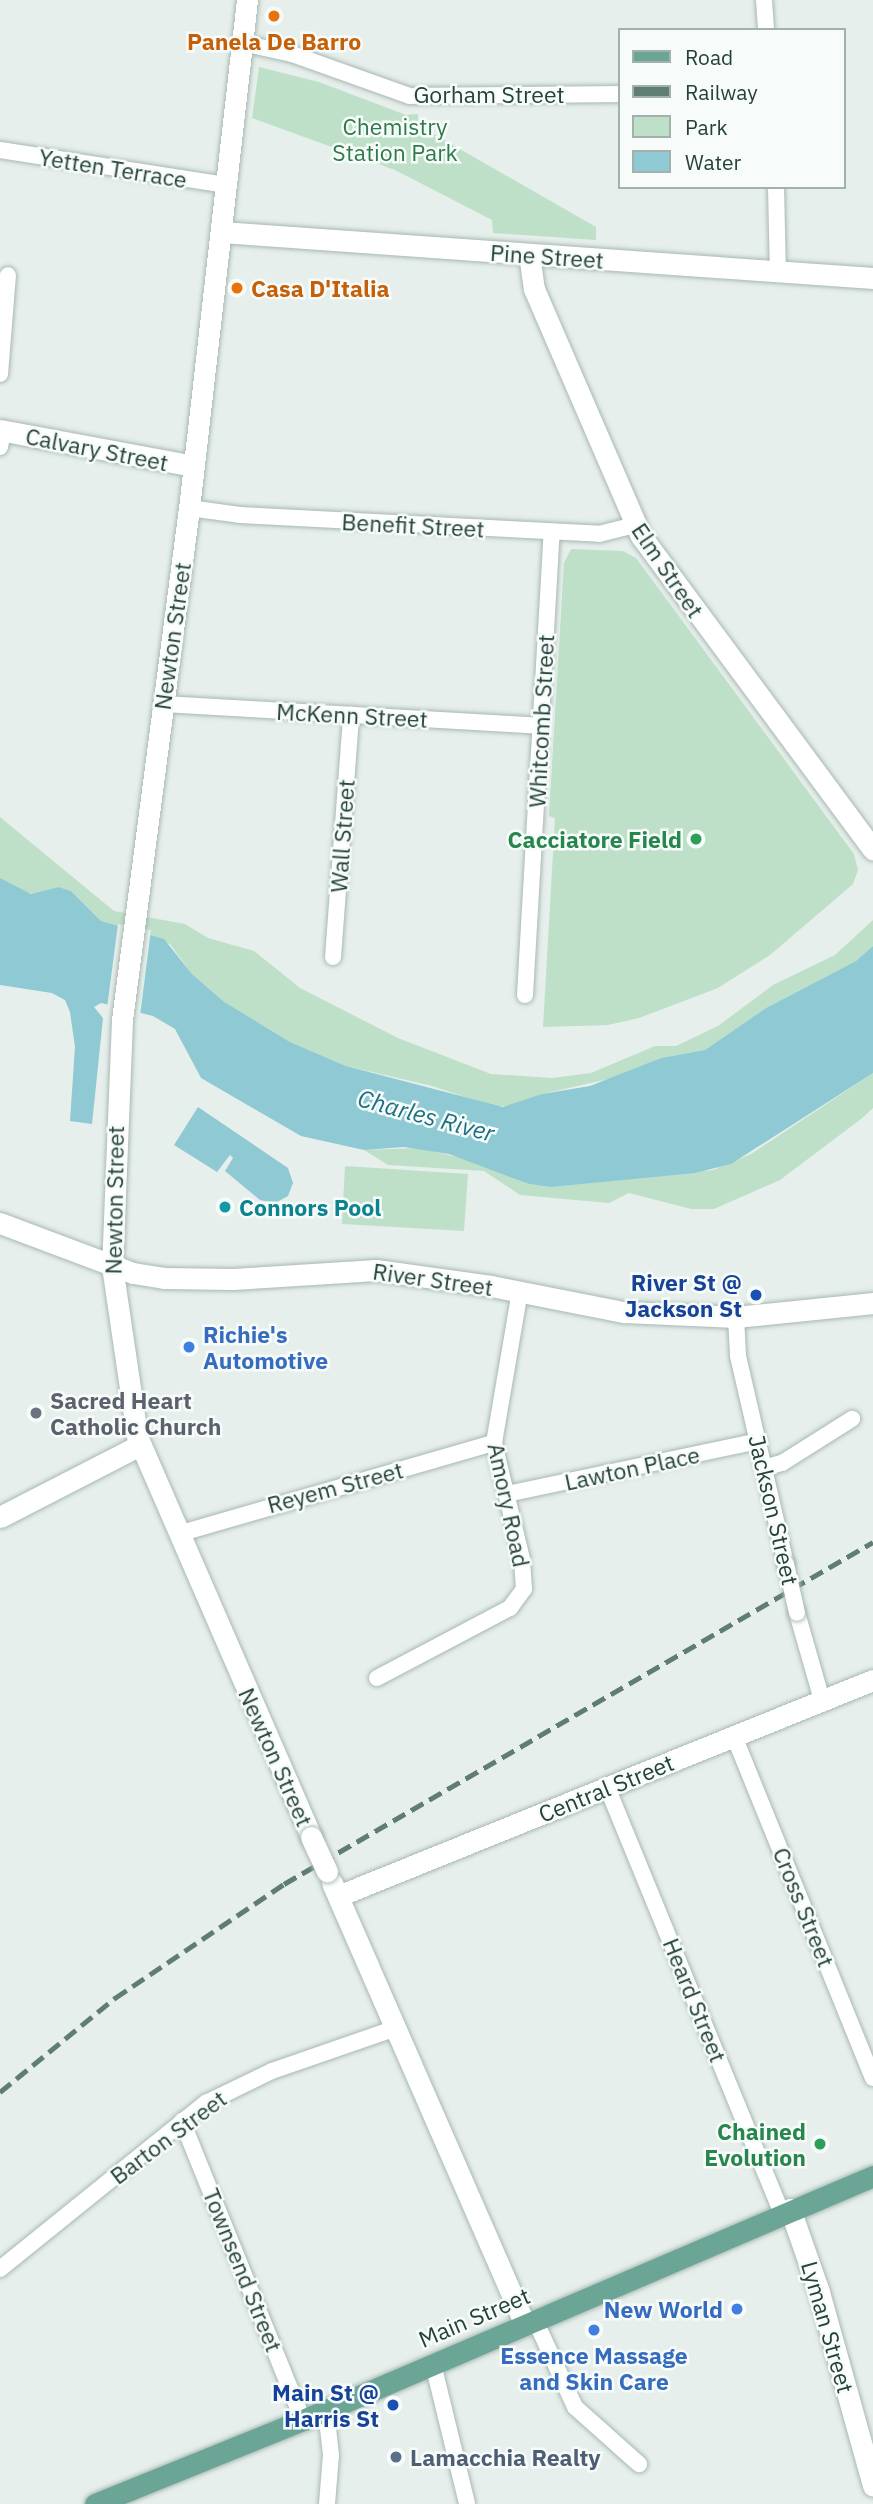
<!DOCTYPE html>
<html>
<head>
<meta charset="utf-8">
<style>
  body { margin:0 }
  #map { position:relative; width:873px; height:2504px; overflow:hidden; background:#e6efeb; font-family:"IBM Plex Sans",sans-serif }
  div>[style] { position:absolute }
  [style*='--x'] { left:calc(var(--x)*1px); top:calc(var(--y)*1px); width:calc(var(--w)*1px); rotate:calc(var(--a)*1deg) }
  .green>* { inset:0; background:#bfe0c8 }
  .water>* { inset:0; background:#8ec9d4 }
  .pier>* { inset:0; background:#e6efeb }
  .roads { filter:drop-shadow(0 0 2px #a8b8b2) drop-shadow(0 0 2px #a8b8b2) }
  .street>* { height:16px; margin:-8px; padding:0 8px; transform-origin:8px; border-radius:8px; background:#fff }
  .secondary>* { height:21px; margin:-10.5px; padding:0 10.5px; transform-origin:10.5px; border-radius:10.5px; background:#fff }
  .primary>* { height:21px; margin:-10.5px; padding:0 10.5px; transform-origin:10.5px; border-radius:10.5px; background:#6aa596 }
  .rail>* { height:5px; margin-top:-2.5px; transform-origin:0; background:repeating-linear-gradient(90deg,#5f7d75 0 14px,transparent 0 21px) }
  .bridges { filter:drop-shadow(0 0 2px #a8b8b2) drop-shadow(0 0 2px #a8b8b2) }
  .street-bridge>* { height:16px; margin:-8px; padding:0 8px; transform-origin:8px; border-radius:8px; background:#fff }
  .secondary-bridge>* { height:21px; margin:-10.5px; padding:0 10.5px; transform-origin:10.5px; border-radius:10.5px; background:#fff }
  .dots>* { width:19px; height:19px; translate:-50% -50%; box-sizing:border-box; border:4px solid #f7fbf9; border-radius:50% }
  span { translate:-50% -50%; white-space:nowrap; text-align:center; line-height:1.15; -webkit-text-stroke:5px #f7fbf9; paint-order:stroke }
  .food-label { font-size:23px; color:#c56008; font-weight:700 }
  .left { translate:0 -50%; text-align:left }
  .street-label { font-size:23px; color:#24423a }
  .park-label { font-size:23px; color:#2d7a4b }
  .leisure-label { font-size:23px; color:#27864d; font-weight:700 }
  .right { translate:-100% -50%; text-align:right }
  .culture-label { font-size:23px; color:#0d838f; font-weight:700 }
  .transit-label { font-size:23px; color:#164399; font-weight:700 }
  .shop-label { font-size:23px; color:#366cbe; font-weight:700 }
  .worship-label { font-size:23px; color:#5b616d; font-weight:700 }
  .service-label { font-size:23px; color:#4e5e75; font-weight:700 }
  .water-label { font-size:24px; color:#1c6f80; font-style:italic }
  .legend { position:absolute; left:618px; top:28px; width:228px; height:161px; box-sizing:border-box; background:#f7fbf9; border:2px solid #a3b1ad; margin:0; padding:9px 12px; list-style:none; font-size:21px; color:#24423a }
  .legend li { display:flex; align-items:center; gap:14px; height:35px }
  .legend b { width:35px; border:2px solid #a3b1ad }
</style>
</head>
<body>
<div id="map">
  <div class="green">
    <div style="clip-path:polygon(259px 67px,319px 82px,406px 115px,418px 114px,418px 125px,596px 227px,596px 240px,493px 233px,492px 220px,395px 170px,252px 118px)"></div>
    <div style="clip-path:polygon(571px 549px,623px 551px,636px 558px,854px 854px,858px 870px,853px 884px,770px 955px,718px 988px,639px 1018px,608px 1025px,543px 1027px,555px 818px,549px 816px,564px 563px)"></div>
    <div style="clip-path:polygon(0 817px,114px 911px,185px 924px,208px 938px,254px 951px,300px 988px,398px 1038px,491px 1074px,552px 1078px,591px 1073px,655px 1046px,676px 1046px,718px 1026px,773px 985px,835px 955px,873px 920px,873px 946px,856px 961px,766px 1008px,705px 1050px,661px 1058px,613px 1078px,542px 1094px,516px 1106px,492px 1106px,432px 1086px,346px 1066px,290px 1042px,223px 1001px,192px 974px,170px 944px,101px 921px,71px 891px,59px 887px,43px 895px,21px 892px,0 878px)"></div>
    <div style="clip-path:polygon(873px 1073px,873px 1108px,861px 1119px,780px 1180px,714px 1209px,691px 1209px,629px 1193px,609px 1203px,520px 1195px,484px 1171px,388px 1165px,364px 1150px,419px 1148px,479px 1162px,529px 1184px,551px 1187px,713px 1170px,751px 1154px)"></div>
    <div style="clip-path:polygon(345px 1166px,468px 1174px,464px 1231px,342px 1224px)"></div>
  </div>
  <div class="water">
    <div style="clip-path:polygon(0 878px,31px 894px,59px 887px,71px 891px,101px 921px,164px 939px,192px 974px,223px 1001px,290px 1042px,346px 1066px,503px 1107px,542px 1094px,590px 1086px,661px 1058px,705px 1050px,766px 1008px,856px 961px,873px 946px,873px 1073px,731px 1164px,695px 1173px,551px 1187px,529px 1184px,449px 1154px,404px 1147px,364px 1150px,301px 1136px,201px 1078px,175px 1029px,153px 1016px,101px 1003px,94px 1007px,103px 1018px,92px 1124px,70px 1121px,75px 1047px,70px 1012px,65px 1000px,52px 993px,0 985px)"></div>
    <div style="clip-path:polygon(198px 1107px,288px 1168px,293px 1183px,288px 1196px,275px 1203px,260px 1200px,225px 1171px,233px 1158px,230px 1155px,217px 1172px,174px 1145px)"></div>
  </div>
  <div class="pier">
    <div style="clip-path:polygon(118px 924px,151px 930px,140px 1016px,107px 1008px)"></div>
  </div>
  <div class="roads">
    <div class="street">
      <div style="--x:764;--y:0;--w:30;--a:86"></div>
      <div style="--x:242;--y:43;--w:51;--a:12.4"></div>
      <div style="--x:292;--y:54;--w:125;--a:19.6"></div>
      <div style="--x:410;--y:96;--w:209;--a:-0.5"></div>
      <div style="--x:0;--y:150;--w:230;--a:8.8"></div>
      <div style="--x:776;--y:187;--w:85;--a:88.7"></div>
      <div style="--x:0;--y:374;--w:99;--a:-85.4"></div>
      <div style="--x:0;--y:447;--w:16;--a:-79"></div>
      <div style="--x:189;--y:508;--w:51;--a:7.8"></div>
      <div style="--x:240;--y:515;--w:360;--a:3"></div>
      <div style="--x:599;--y:534;--w:38;--a:-14"></div>
      <div style="--x:163;--y:704;--w:378;--a:3.3"></div>
      <div style="--x:333;--y:957;--w:243;--a:-85.7"></div>
      <div style="--x:525;--y:995;--w:464;--a:-86.7"></div>
      <div style="--x:736;--y:1317;--w:39;--a:87"></div>
      <div style="--x:738;--y:1356;--w:213;--a:77"></div>
      <div style="--x:764;--y:1468;--w:19;--a:-16"></div>
      <div style="--x:782;--y:1463;--w:83;--a:-32.2"></div>
      <div style="--x:507;--y:1494;--w:257;--a:-11.9"></div>
      <div style="--x:178;--y:1534;--w:329;--a:-16.1"></div>
      <div style="--x:797;--y:1613;--w:91;--a:74"></div>
      <div style="--x:377;--y:1678;--w:150;--a:-27.8"></div>
      <div style="--x:510;--y:1608;--w:24;--a:-54"></div>
      <div style="--x:524;--y:1589;--w:30;--a:-94"></div>
      <div style="--x:522;--y:1559;--w:119;--a:-103.6"></div>
      <div style="--x:494;--y:1443;--w:154;--a:-80.3"></div>
      <div style="--x:734;--y:1736;--w:369;--a:67.9"></div>
      <div style="--x:607;--y:1787;--w:461;--a:67.7"></div>
      <div style="--x:182;--y:2121;--w:323;--a:68"></div>
      <div style="--x:0;--y:2269;--w:265;--a:-38.9"></div>
      <div style="--x:206;--y:2103;--w:73;--a:-25.9"></div>
      <div style="--x:272;--y:2071;--w:131;--a:-19.1"></div>
      <div style="--x:535;--y:2320;--w:96;--a:65.3"></div>
      <div style="--x:575;--y:2407;--w:86;--a:41.7"></div>
      <div style="--x:433;--y:2364;--w:144;--a:76.3"></div>
      <div style="--x:326;--y:2410;--w:45;--a:83.7"></div>
      <div style="--x:331;--y:2455;--w:49;--a:94.7"></div>
    </div>
    <div class="secondary">
      <div style="--x:247;--y:0;--w:511;--a:96.51"></div>
      <div style="--x:189;--y:508;--w:516;--a:97.46"></div>
      <div style="--x:122;--y:1020;--w:246;--a:92.3"></div>
      <div style="--x:112;--y:1266;--w:172;--a:81.6"></div>
      <div style="--x:137;--y:1436;--w:437;--a:66.5"></div>
      <div style="--x:221;--y:232;--w:654;--a:4.04"></div>
      <div style="--x:529;--y:254;--w:35;--a:82"></div>
      <div style="--x:534;--y:289;--w:269;--a:66.6"></div>
      <div style="--x:641;--y:536;--w:390;--a:53.5"></div>
      <div style="--x:0;--y:430;--w:197;--a:10.5"></div>
      <div style="--x:0;--y:1223;--w:142;--a:20.6"></div>
      <div style="--x:133;--y:1273;--w:31;--a:9"></div>
      <div style="--x:164;--y:1278;--w:69;--a:0.8"></div>
      <div style="--x:233;--y:1279;--w:143;--a:-3.6"></div>
      <div style="--x:376;--y:1270;--w:116;--a:7.9"></div>
      <div style="--x:491;--y:1286;--w:136;--a:11.1"></div>
      <div style="--x:624;--y:1312;--w:112;--a:2.6"></div>
      <div style="--x:736;--y:1317;--w:138;--a:-5.8"></div>
      <div style="--x:0;--y:1517;--w:157;--a:-27.2"></div>
      <div style="--x:332;--y:1883;--w:481;--a:66.4"></div>
      <div style="--x:338;--y:1896;--w:577;--a:-21.99"></div>
      <div style="--x:790;--y:2209;--w:88;--a:70.7"></div>
      <div style="--x:819;--y:2292;--w:201;--a:74.4"></div>
    </div>
    <div class="primary">
      <div style="--x:95;--y:2504;--w:224;--a:-22"></div>
      <div style="--x:303;--y:2420;--w:620;--a:-23.17"></div>
    </div>
  </div>
  <div class="rail">
    <div style="--x:0;--y:2092;--w:149;--a:-39.3"></div>
    <div style="--x:115;--y:1998;--w:204;--a:-34"></div>
    <div style="--x:284;--y:1884;--w:681;--a:-30.14"></div>
  </div>
  <div class="bridges">
    <div class="street-bridge">
      <div style="--x:786;--y:1564;--w:50;--a:77.3"></div>
    </div>
    <div class="secondary-bridge">
      <div style="--x:311;--y:1837;--w:38;--a:65"></div>
    </div>
  </div>
  <div class="dots">
    <div style="left:274px;top:16px;background:#e8710a"></div>
    <div style="left:237px;top:288px;background:#e8710a"></div>
    <div style="left:696px;top:839px;background:#2e9e5b"></div>
    <div style="left:225px;top:1207px;background:#0f9aa8"></div>
    <div style="left:756px;top:1295px;background:#1a4fb4"></div>
    <div style="left:189px;top:1347px;background:#3f7fe0"></div>
    <div style="left:36px;top:1413px;background:#6b7280"></div>
    <div style="left:820px;top:2144px;background:#2e9e5b"></div>
    <div style="left:737px;top:2309px;background:#3f7fe0"></div>
    <div style="left:594px;top:2330px;background:#3f7fe0"></div>
    <div style="left:393px;top:2405px;background:#1a4fb4"></div>
    <div style="left:396px;top:2457px;background:#5c6f8a"></div>
  </div>
  <div class="food-label">
    <span style="left:274px;top:41px">Panela De Barro</span>
    <span class="left" style="left:251px;top:288px">Casa D'Italia</span>
  </div>
  <div class="street-label">
    <span style="left:489px;top:94px">Gorham Street</span>
    <span style="left:113px;top:168px;rotate:9deg">Yetten Terrace</span>
    <span style="left:547px;top:256px;rotate:4deg">Pine Street</span>
    <span style="left:97px;top:449px;rotate:11deg">Calvary Street</span>
    <span style="left:413px;top:525px;rotate:3deg">Benefit Street</span>
    <span style="left:668px;top:570px;rotate:56deg">Elm Street</span>
    <span style="left:172px;top:636px;rotate:-82deg">Newton Street</span>
    <span style="left:352px;top:715px;rotate:3deg">McKenn Street</span>
    <span style="left:541px;top:721px;rotate:-87deg">Whitcomb Street</span>
    <span style="left:342px;top:836px;rotate:-86deg">Wall Street</span>
    <span style="left:114px;top:1200px;rotate:-89deg">Newton Street</span>
    <span style="left:433px;top:1279px;rotate:8deg">River Street</span>
    <span style="left:632px;top:1468px;rotate:-12deg">Lawton Place</span>
    <span style="left:335px;top:1487px;rotate:-15deg">Reyem Street</span>
    <span style="left:509px;top:1505px;rotate:78deg">Amory Road</span>
    <span style="left:774px;top:1510px;rotate:77deg">Jackson Street</span>
    <span style="left:276px;top:1757px;rotate:66deg">Newton Street</span>
    <span style="left:606px;top:1788px;rotate:-22deg">Central Street</span>
    <span style="left:804px;top:1907px;rotate:68deg">Cross Street</span>
    <span style="left:695px;top:2000px;rotate:68deg">Heard Street</span>
    <span style="left:168px;top:2137px;rotate:-37deg">Barton Street</span>
    <span style="left:243px;top:2270px;rotate:68deg">Townsend Street</span>
    <span style="left:474px;top:2317px;rotate:-23deg">Main Street</span>
    <span style="left:828px;top:2327px;rotate:74deg">Lyman Street</span>
  </div>
  <div class="park-label">
    <span style="left:395px;top:139px">Chemistry<br>Station Park</span>
  </div>
  <div class="leisure-label">
    <span class="right" style="left:682px;top:839px">Cacciatore Field</span>
    <span class="right" style="left:806px;top:2144px">Chained<br>Evolution</span>
  </div>
  <div class="culture-label">
    <span class="left" style="left:239px;top:1207px">Connors Pool</span>
  </div>
  <div class="transit-label">
    <span class="right" style="left:742px;top:1295px">River St @<br>Jackson St</span>
    <span class="right" style="left:379px;top:2405px">Main St @<br>Harris St</span>
  </div>
  <div class="shop-label">
    <span class="left" style="left:203px;top:1347px">Richie's<br>Automotive</span>
    <span class="right" style="left:723px;top:2309px">New World</span>
    <span style="left:594px;top:2368px">Essence Massage<br>and Skin Care</span>
  </div>
  <div class="worship-label">
    <span class="left" style="left:50px;top:1413px">Sacred Heart<br>Catholic Church</span>
  </div>
  <div class="service-label">
    <span class="left" style="left:410px;top:2457px">Lamacchia Realty</span>
  </div>
  <div class="water-label">
    <span style="left:426px;top:1116px;rotate:15deg">Charles River</span>
  </div>
  <ul class="legend">
  <li><b style="height:9px;background:#6aa596"></b>Road</li>
  <li><b style="height:9px;background:#5f7d75"></b>Railway</li>
  <li><b style="height:19px;background:#bfe0c8"></b>Park</li>
  <li><b style="height:19px;background:#8ec9d4"></b>Water</li>
  </ul>
</div>
</body>
</html>
